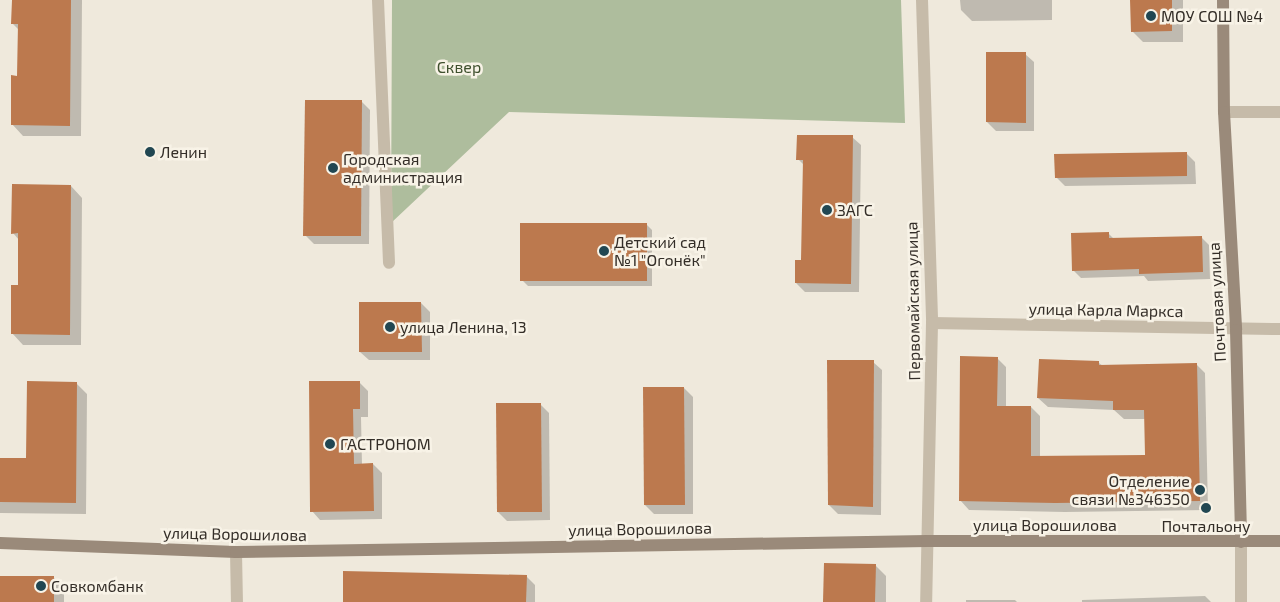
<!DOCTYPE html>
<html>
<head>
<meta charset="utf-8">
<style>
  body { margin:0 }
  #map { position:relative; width:1280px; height:602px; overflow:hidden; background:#efe9dc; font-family:"Exo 2",sans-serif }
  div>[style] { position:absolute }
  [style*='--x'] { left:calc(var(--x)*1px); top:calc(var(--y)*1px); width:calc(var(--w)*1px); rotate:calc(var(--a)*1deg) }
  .green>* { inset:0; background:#aebd9d }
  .shadow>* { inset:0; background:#0003 }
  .building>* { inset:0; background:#bc794e }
  .minor>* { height:12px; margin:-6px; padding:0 6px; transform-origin:6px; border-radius:6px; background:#c6bba9 }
  .tertiary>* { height:12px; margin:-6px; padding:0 6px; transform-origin:6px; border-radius:6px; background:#c6bba9 }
  .secondary>* { height:12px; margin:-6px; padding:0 6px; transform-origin:6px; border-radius:6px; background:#9a8a7a }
  .dots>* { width:14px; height:14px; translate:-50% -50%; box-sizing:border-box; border:2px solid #f8f3e7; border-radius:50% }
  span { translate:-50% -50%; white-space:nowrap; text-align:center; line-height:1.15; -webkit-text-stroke:5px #f8f3e7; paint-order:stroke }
  .poi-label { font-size:16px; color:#342e28 }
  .left { translate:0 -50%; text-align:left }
  .right { translate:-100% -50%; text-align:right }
  .park-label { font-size:16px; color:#3f502e }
  .street-label { font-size:16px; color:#342e28 }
</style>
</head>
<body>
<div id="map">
  <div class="green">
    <div style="clip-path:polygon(392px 0,901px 0,905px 123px,509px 112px,391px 223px)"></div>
  </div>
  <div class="shadow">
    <div style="clip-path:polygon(13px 0,82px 0,81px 136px,23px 136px,12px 124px,19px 77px,19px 30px,13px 24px)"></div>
    <div style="clip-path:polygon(960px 0,1052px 0,1052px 20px,972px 21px,961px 10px)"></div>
    <div style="clip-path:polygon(1132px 0,1183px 0,1183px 42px,1143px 42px,1132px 31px)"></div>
    <div style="clip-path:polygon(1025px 54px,1034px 62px,1034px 131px,996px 131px,987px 122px)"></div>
    <div style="clip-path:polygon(361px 101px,370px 110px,369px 244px,314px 244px,305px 235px)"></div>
    <div style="clip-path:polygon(852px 137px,861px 145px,859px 292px,805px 292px,796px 283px,802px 261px,804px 165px,798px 159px)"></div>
    <div style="clip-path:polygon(1186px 153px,1195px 162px,1196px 184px,1065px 186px,1056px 177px)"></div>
    <div style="clip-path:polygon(71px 186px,82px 198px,81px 345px,23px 345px,12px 333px,19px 286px,19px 240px,13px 233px)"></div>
    <div style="clip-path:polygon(646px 224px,652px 230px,652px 286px,528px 286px,522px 280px)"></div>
    <div style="clip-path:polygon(1108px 233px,1114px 239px,1201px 237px,1209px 245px,1210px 279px,1148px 281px,1144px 276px,1081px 278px,1073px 270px)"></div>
    <div style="clip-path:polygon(421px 303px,430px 312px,430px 360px,369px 360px,360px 352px)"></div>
    <div style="clip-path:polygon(997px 358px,1006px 367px,1006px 407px,1031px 407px,1040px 416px,1040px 457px,1146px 456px,1145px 419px,1124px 419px,1114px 410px,1048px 407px,1038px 398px,1099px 363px,1103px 366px,1196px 364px,1205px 373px,1208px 510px,1065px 512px,969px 510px,960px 500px)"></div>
    <div style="clip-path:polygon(873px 362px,882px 370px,881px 515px,838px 514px,829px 505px)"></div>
    <div style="clip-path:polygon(359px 382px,368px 391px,368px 417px,361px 417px,362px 465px,373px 464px,382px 473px,382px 519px,320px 520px,312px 511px)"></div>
    <div style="clip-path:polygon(76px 383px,87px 394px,86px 514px,0 513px,0 459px,28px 459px)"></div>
    <div style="clip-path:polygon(684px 388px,693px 397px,693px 514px,654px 514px,645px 505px)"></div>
    <div style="clip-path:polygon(540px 404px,549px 413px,550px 520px,507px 521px,498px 512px)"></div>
    <div style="clip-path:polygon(875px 565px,886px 576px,886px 602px,824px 602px)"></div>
    <div style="clip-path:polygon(526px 576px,535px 585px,535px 602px,344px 602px)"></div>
    <div style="clip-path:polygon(0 577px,54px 578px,64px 588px,64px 602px,0 602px)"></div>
    <div style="clip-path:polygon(1205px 596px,1211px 602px,1082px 602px,1082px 600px)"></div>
    <div style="clip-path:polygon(966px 600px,1015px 600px,1017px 602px,966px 602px)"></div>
  </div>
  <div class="building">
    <div style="clip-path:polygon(12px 0,71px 0,70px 126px,11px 125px,11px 75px,17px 76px,18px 24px,11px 24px)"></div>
    <div style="clip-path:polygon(1130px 0,1172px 0,1172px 31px,1131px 32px)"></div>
    <div style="clip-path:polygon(986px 52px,1026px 52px,1026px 123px,986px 122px)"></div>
    <div style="clip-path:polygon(305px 100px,362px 100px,361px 236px,303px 236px)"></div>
    <div style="clip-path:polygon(797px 135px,853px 135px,851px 284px,795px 283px,795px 260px,801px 260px,803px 160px,796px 160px)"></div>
    <div style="clip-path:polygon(1187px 152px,1187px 176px,1055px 178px,1054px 154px)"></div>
    <div style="clip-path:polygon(12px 184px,71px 185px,70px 335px,11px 334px,11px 285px,18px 285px,18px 233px,11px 234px)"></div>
    <div style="clip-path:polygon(520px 223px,647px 223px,647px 281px,520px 281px)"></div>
    <div style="clip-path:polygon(1109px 232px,1109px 238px,1202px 236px,1203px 272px,1139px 274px,1139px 269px,1072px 271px,1071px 233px)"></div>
    <div style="clip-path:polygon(359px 302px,421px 302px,422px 352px,359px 352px)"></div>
    <div style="clip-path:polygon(960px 356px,998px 357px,997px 406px,1031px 406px,1031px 456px,1145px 455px,1144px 410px,1113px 410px,1113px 401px,1037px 398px,1039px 359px,1099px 361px,1099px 365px,1197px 363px,1200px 501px,1055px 503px,959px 501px)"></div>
    <div style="clip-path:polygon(827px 360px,874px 360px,873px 507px,828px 505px)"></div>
    <div style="clip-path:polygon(27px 381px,77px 382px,76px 503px,0 502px,0 458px,26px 458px)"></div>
    <div style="clip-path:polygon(309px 381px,360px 381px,360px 409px,353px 409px,354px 464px,373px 463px,374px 511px,310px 512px)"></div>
    <div style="clip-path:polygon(643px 387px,684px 387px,685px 505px,644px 505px)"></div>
    <div style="clip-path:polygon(496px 403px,541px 403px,542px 512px,497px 512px)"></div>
    <div style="clip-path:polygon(824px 563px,876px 564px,875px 602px,823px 602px)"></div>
    <div style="clip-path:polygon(343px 571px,527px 575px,526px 602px,343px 602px)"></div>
    <div style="clip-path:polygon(0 576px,54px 576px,54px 602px,0 602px)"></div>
  </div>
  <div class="minor">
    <div style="--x:378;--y:0;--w:263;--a:87.6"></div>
    <div style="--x:922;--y:0;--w:323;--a:88.2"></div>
    <div style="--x:932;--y:323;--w:279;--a:91.2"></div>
    <div style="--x:1224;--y:112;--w:56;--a:0"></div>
    <div style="--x:932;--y:323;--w:348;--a:1"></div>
    <div style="--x:236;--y:552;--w:50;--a:88.9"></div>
  </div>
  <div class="tertiary">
    <div style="--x:1241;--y:602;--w:60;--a:-90"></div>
  </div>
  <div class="secondary">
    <div style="--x:1223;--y:0;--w:112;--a:89.5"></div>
    <div style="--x:1224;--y:112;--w:218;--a:86.8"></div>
    <div style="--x:1236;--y:330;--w:212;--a:88.6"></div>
    <div style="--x:0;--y:543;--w:236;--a:2.2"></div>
    <div style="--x:236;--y:552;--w:691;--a:-0.91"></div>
    <div style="--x:927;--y:541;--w:353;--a:0"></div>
  </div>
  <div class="dots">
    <div style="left:1151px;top:16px;background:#214752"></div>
    <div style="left:150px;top:152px;background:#214752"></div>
    <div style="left:333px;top:168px;background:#214752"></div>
    <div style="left:827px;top:210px;background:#214752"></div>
    <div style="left:604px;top:251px;background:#214752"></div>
    <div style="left:390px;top:327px;background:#214752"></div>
    <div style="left:330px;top:444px;background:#214752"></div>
    <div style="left:1200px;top:490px;background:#214752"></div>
    <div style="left:1206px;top:508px;background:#214752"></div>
    <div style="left:41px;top:586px;background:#214752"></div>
  </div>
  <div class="poi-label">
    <span class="left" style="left:1161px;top:16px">МОУ СОШ №4</span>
    <span class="left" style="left:160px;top:152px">Ленин</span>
    <span class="left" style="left:343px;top:168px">Городская<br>администрация</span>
    <span class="left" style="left:837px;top:210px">ЗАГС</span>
    <span class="left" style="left:614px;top:251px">Детский сад<br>№1 "Огонёк"</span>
    <span class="left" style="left:400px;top:327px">улица Ленина, 13</span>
    <span class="left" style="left:340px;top:444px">ГАСТРОНОМ</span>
    <span class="right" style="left:1190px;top:490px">Отделение<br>связи №346350</span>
    <span style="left:1206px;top:526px">Почтальону</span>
    <span class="left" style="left:51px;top:586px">Совкомбанк</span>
  </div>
  <div class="park-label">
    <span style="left:459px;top:67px">Сквер</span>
  </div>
  <div class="street-label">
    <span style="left:913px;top:301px;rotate:-91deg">Первомайская улица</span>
    <span style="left:1217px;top:302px;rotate:-93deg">Почтовая улица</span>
    <span style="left:1106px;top:310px;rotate:1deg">улица Карла Маркса</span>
    <span style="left:1045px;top:525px">улица Ворошилова</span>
    <span style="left:640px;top:529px;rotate:-1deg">улица Ворошилова</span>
    <span style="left:235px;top:534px;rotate:1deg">улица Ворошилова</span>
  </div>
</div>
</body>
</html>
